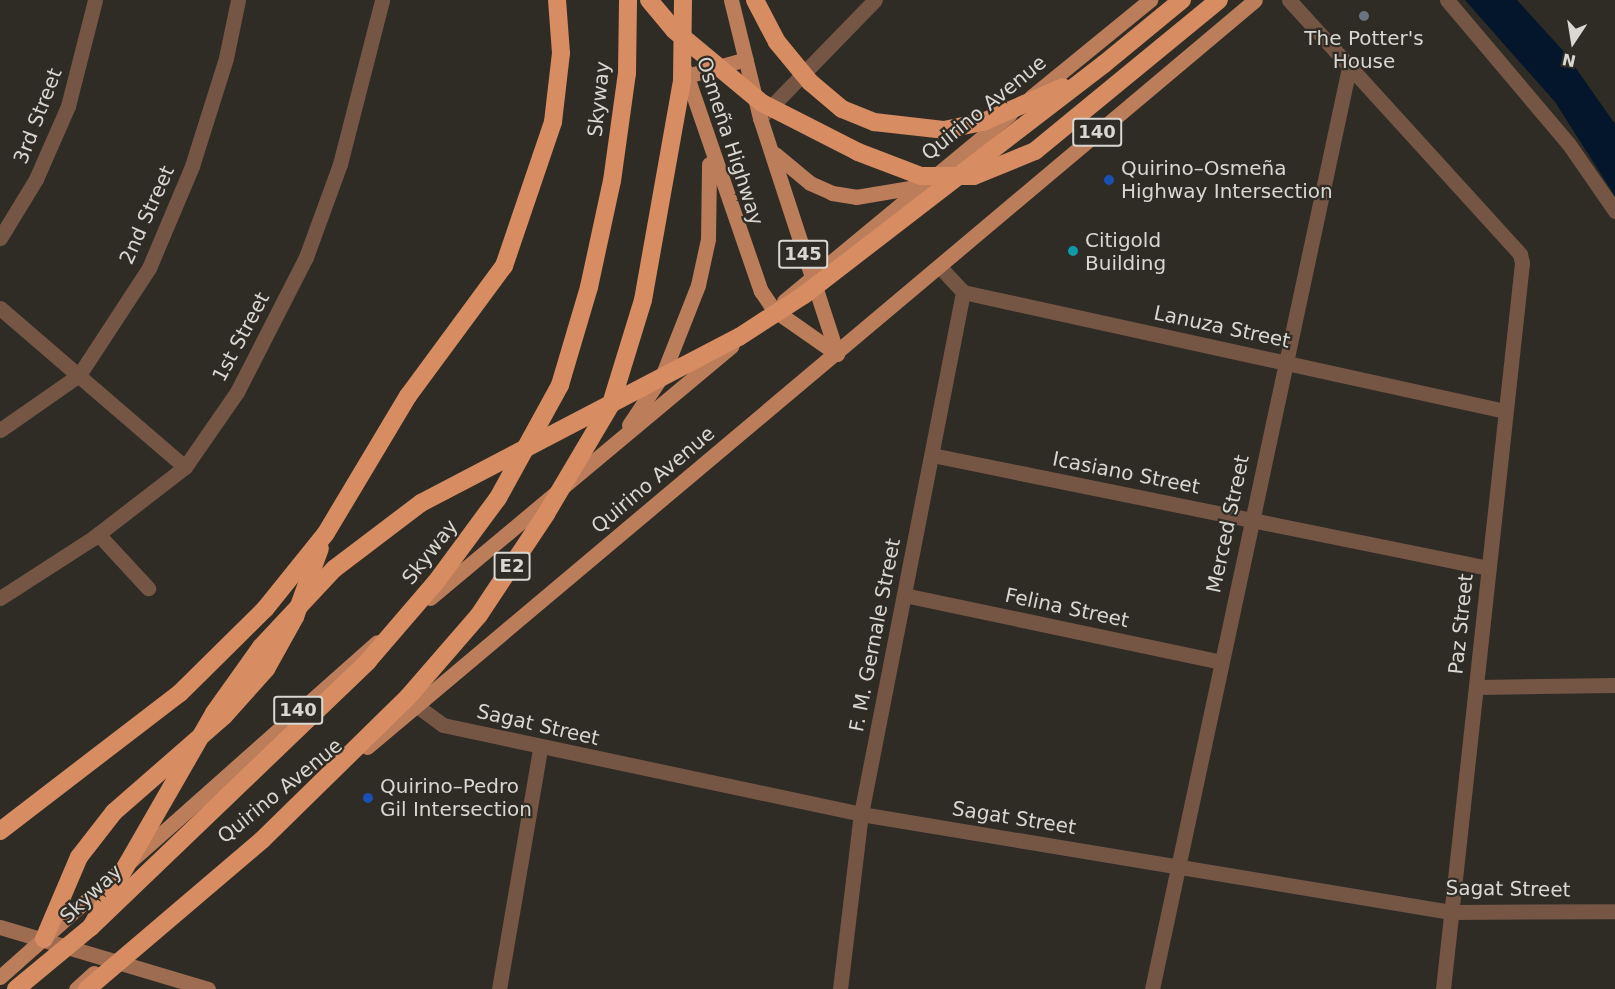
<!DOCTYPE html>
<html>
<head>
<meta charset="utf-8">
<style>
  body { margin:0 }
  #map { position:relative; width:1615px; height:989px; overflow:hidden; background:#2f2c25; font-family:"DejaVu Sans",sans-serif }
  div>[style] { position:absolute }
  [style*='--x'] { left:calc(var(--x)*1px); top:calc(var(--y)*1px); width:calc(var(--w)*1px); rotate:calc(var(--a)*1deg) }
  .water>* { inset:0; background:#03162b }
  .lane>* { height:15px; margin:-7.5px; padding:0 7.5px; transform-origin:7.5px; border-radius:7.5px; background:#755645 }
  .street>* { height:15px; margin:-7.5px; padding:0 7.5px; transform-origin:7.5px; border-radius:7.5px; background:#755645 }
  .secondary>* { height:15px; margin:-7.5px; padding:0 7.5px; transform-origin:7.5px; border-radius:7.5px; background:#9e6c51 }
  .primary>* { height:15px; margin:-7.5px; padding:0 7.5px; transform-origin:7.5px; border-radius:7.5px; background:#bc7d5a }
  .highway>* { height:18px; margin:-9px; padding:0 9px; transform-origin:9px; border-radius:9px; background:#d88c61 }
  .highway-bridge>* { height:18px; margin:-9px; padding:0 9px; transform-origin:9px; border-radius:9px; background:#d88c61 }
  .dots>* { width:16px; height:16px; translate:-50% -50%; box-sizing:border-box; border:3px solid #2f2c25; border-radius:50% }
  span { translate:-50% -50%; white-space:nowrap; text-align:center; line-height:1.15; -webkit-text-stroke:4.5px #2f2c25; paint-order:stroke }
  .shield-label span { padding:2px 4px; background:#2f2c25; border:2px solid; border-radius:4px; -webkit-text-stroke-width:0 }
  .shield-label { font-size:18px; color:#d9d7d2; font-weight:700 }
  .poi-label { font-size:20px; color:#d9d7d2 }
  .left { translate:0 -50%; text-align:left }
  .street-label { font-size:20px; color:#d9d7d2 }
  .north { position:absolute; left:1543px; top:12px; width:60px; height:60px; -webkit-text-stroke:4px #2f2c25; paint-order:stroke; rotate:192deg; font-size:16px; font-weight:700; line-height:24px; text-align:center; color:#d9d7d2 }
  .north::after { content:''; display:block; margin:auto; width:21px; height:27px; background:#d9d7d2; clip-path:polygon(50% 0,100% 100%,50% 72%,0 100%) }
</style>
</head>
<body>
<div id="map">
  <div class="water">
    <div style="clip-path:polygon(1465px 0,1517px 0,1566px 54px,1615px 124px,1615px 196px,1555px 102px)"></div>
  </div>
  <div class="lane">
    <div style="--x:98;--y:534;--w:74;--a:47.2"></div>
  </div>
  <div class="street">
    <div style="--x:1289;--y:0;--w:343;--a:47.7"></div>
    <div style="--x:1520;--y:254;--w:9;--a:77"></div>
    <div style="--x:1522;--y:263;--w:730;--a:96.21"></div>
    <div style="--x:1447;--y:0;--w:187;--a:49.8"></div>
    <div style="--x:1568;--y:143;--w:83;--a:55.3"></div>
    <div style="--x:764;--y:114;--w:159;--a:-45.8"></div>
    <div style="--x:0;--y:238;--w:69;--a:-58.6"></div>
    <div style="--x:36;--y:179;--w:80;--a:-66.3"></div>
    <div style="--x:68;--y:106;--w:109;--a:-75.7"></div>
    <div style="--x:939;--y:266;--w:35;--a:47"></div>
    <div style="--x:963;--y:292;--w:555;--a:12.38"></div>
    <div style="--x:0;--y:308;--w:244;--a:40.7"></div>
    <div style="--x:0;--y:430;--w:96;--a:-34.8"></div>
    <div style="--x:79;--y:375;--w:128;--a:-56.8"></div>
    <div style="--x:149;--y:268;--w:111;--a:-67.1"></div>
    <div style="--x:192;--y:166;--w:113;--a:-72.5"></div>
    <div style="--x:226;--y:58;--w:59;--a:-78.3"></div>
    <div style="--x:932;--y:455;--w:567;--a:11.49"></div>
    <div style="--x:904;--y:595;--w:324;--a:11.9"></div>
    <div style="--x:0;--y:598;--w:111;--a:-32.8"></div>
    <div style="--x:93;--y:538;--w:116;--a:-37.7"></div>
    <div style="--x:185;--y:467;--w:91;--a:-55.3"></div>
    <div style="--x:237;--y:392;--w:152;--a:-62.9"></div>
    <div style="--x:306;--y:257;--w:99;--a:-69.9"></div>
    <div style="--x:340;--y:164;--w:169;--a:-75.6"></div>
    <div style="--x:1476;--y:687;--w:139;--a:-0.8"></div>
    <div style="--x:417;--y:706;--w:32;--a:36"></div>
    <div style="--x:443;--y:725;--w:427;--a:12"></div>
    <div style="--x:861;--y:814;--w:598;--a:9.43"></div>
    <div style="--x:1451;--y:912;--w:164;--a:-0.3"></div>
    <div style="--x:499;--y:989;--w:244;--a:-80.3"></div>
    <div style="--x:840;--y:989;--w:176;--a:-83.2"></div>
    <div style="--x:861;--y:814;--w:532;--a:-78.94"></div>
    <div style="--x:1152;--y:989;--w:942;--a:-77.93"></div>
  </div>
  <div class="secondary">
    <div style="--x:0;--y:927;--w:217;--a:16.6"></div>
  </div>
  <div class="primary">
    <div style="--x:731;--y:0;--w:122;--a:76.2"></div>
    <div style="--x:760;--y:118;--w:248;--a:71.9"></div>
    <div style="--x:684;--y:68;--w:236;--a:71"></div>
    <div style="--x:761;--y:291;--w:23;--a:56"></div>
    <div style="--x:774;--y:310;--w:77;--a:34.9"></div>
    <div style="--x:687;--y:76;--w:61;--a:-16.1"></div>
    <div style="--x:1031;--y:97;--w:154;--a:-39.2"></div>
    <div style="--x:775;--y:154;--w:45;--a:39.6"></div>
    <div style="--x:810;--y:183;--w:24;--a:24"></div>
    <div style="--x:832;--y:193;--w:24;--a:9"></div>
    <div style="--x:856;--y:197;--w:55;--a:-9.5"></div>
    <div style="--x:784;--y:301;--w:293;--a:-39.6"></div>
    <div style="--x:629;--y:425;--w:61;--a:-56.3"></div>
    <div style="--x:663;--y:374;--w:96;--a:-68.5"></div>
    <div style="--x:698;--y:285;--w:47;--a:-77.7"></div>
    <div style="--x:708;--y:239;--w:75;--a:-89.2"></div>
    <div style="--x:430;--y:598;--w:393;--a:-39.9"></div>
    <div style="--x:367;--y:747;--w:1160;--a:-40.07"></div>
    <div style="--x:0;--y:977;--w:504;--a:-41.62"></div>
    <div style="--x:76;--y:989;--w:24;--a:-42"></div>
  </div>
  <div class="highway">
    <div style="--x:1104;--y:64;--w:101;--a:-39.4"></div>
    <div style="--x:1035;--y:151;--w:238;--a:-39.4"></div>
    <div style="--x:0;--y:831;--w:227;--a:-37.5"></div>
    <div style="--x:180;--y:693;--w:120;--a:-44.7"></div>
    <div style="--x:265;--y:609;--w:97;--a:-51.2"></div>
    <div style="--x:326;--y:533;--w:160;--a:-59.1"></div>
    <div style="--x:408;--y:396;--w:162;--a:-53.6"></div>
    <div style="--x:504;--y:266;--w:152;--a:-71.2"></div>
    <div style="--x:553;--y:122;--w:69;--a:-83.4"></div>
    <div style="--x:561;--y:53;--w:53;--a:-94.3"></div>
    <div style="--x:44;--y:939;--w:89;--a:-66.9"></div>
    <div style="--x:79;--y:857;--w:57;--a:-52.1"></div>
    <div style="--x:114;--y:812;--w:146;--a:-41.1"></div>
    <div style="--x:224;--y:716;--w:63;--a:-48.2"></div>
    <div style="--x:266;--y:669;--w:60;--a:-60.9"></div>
    <div style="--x:295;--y:617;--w:73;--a:-70.1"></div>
  </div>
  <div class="highway-bridge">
    <div style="--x:649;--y:0;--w:39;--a:50"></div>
    <div style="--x:674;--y:30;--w:114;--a:39.7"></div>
    <div style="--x:762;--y:103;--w:108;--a:27"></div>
    <div style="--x:858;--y:152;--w:67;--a:20.9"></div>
    <div style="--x:921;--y:176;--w:53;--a:0"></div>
    <div style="--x:974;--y:176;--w:66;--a:-22.3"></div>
    <div style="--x:755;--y:0;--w:47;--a:62.4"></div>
    <div style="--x:777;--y:42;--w:52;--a:50.5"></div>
    <div style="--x:810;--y:82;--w:42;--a:40.2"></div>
    <div style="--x:842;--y:109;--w:35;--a:22"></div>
    <div style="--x:874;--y:122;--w:70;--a:6.5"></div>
    <div style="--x:944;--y:130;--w:40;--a:-12"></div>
    <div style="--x:983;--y:122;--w:87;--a:-23.6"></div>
    <div style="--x:91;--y:927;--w:247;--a:-60.1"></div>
    <div style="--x:214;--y:713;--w:81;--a:-54.5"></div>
    <div style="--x:261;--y:647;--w:107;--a:-46.9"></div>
    <div style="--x:334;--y:569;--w:109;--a:-37.2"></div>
    <div style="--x:421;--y:503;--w:359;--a:-27.6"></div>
    <div style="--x:739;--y:337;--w:77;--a:-32.9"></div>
    <div style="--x:804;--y:295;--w:379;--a:-37.6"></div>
    <div style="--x:16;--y:989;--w:97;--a:-39.6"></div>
    <div style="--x:91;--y:927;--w:384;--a:-43.8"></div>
    <div style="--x:368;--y:661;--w:104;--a:-49.3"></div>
    <div style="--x:436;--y:582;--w:104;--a:-53.6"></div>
    <div style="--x:498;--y:498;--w:129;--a:-61.2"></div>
    <div style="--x:560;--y:385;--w:102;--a:-73.5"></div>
    <div style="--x:589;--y:287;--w:108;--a:-77.8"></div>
    <div style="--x:612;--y:181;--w:109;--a:-82.1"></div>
    <div style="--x:627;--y:73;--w:73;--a:-89.2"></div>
    <div style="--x:87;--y:989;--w:230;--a:-40.4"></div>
    <div style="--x:262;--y:840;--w:204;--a:-44.4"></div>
    <div style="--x:408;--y:697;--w:108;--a:-49.1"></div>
    <div style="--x:479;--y:615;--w:121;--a:-56.4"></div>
    <div style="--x:546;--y:514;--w:128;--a:-59.4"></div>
    <div style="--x:611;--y:404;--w:109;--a:-72.9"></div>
    <div style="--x:643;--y:300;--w:222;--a:-79.9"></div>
    <div style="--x:682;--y:81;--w:81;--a:-89.3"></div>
  </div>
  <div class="dots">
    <div style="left:1364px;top:16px;background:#6b7280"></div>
    <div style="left:1109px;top:180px;background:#1a4fb4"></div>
    <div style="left:1073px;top:251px;background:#0f9aa8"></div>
    <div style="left:368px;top:798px;background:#1a4fb4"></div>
  </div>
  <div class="shield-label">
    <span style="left:1097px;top:132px">140</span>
    <span style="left:803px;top:254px">145</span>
    <span style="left:512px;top:566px">E2</span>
    <span style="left:298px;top:710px">140</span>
  </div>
  <div class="poi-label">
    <span style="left:1364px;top:50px">The Potter's<br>House</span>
    <span class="left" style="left:1121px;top:180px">Quirino–Osmeña<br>Highway Intersection</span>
    <span class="left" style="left:1085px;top:252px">Citigold<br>Building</span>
    <span class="left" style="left:380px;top:798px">Quirino–Pedro<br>Gil Intersection</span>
  </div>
  <div class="street-label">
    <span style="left:599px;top:99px;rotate:-84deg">Skyway</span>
    <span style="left:984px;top:108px;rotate:-39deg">Quirino Avenue</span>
    <span style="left:38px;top:116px;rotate:-69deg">3rd Street</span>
    <span style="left:730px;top:141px;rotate:72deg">Osmeña Highway</span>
    <span style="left:147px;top:215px;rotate:-66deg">2nd Street</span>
    <span style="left:1222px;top:327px;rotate:12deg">Lanuza Street</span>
    <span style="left:241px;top:337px;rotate:-62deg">1st Street</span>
    <span style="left:1126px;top:473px;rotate:11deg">Icasiano Street</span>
    <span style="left:653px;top:480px;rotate:-40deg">Quirino Avenue</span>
    <span style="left:1228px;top:524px;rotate:-78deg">Merced Street</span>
    <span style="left:430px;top:552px;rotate:-52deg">Skyway</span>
    <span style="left:1067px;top:608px;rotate:12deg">Felina Street</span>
    <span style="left:1461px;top:624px;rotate:-84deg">Paz Street</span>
    <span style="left:875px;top:635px;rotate:-79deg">F. M. Gernale Street</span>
    <span style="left:538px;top:725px;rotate:13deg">Sagat Street</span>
    <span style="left:280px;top:791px;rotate:-39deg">Quirino Avenue</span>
    <span style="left:1014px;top:818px;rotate:9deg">Sagat Street</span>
    <span style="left:1508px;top:889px;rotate:1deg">Sagat Street</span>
    <span style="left:91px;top:894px;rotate:-43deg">Skyway</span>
  </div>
  <div class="north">N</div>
</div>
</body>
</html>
